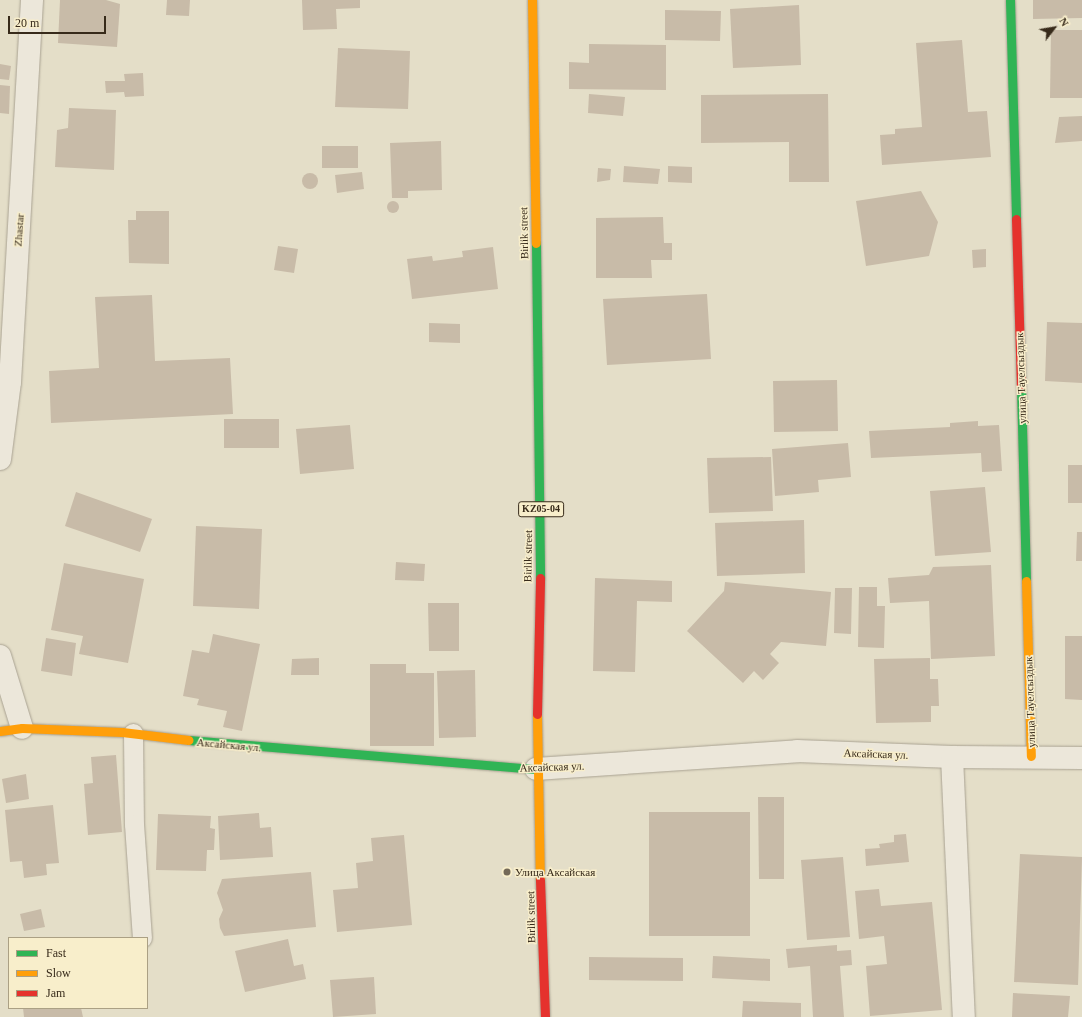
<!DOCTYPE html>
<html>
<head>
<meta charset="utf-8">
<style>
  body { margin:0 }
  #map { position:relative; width:1082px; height:1017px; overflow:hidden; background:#e4dec8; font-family:Georgia,serif }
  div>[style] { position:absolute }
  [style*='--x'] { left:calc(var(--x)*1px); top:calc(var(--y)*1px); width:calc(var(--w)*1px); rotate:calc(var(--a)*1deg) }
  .building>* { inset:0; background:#c8bba8 }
  .round { border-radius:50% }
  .roads { filter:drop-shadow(0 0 1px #a9a292) drop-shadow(0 0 1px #a9a292) }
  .lane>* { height:19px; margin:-9.5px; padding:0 9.5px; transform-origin:9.5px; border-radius:9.5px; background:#ece7da }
  .street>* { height:22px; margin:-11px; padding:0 11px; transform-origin:11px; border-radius:11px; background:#ece7da }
  .fast>* { height:9px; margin:-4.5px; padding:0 4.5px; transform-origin:4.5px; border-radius:4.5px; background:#30b455 }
  .slow>* { height:9px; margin:-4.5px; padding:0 4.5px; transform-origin:4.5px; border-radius:4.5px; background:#ff9f0a }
  .jam>* { height:9px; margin:-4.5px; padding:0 4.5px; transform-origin:4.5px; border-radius:4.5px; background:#e5322d }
  .dots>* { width:11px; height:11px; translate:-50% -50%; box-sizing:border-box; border:2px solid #f8eecb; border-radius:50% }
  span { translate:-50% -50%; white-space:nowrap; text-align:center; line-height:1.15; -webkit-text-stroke:3px #f8eecb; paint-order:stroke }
  .shield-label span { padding:1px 3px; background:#f8eecb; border:1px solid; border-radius:3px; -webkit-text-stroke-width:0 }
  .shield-label { font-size:10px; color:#372a1a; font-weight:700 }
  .street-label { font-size:11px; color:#372a1a }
  .poi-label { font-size:11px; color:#372a1a }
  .left { translate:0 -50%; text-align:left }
  .legend { position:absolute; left:8px; top:937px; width:140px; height:72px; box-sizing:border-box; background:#f8eecb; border:1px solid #aba084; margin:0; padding:5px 7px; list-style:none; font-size:12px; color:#372a1a }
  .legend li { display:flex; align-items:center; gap:8px; height:20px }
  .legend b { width:20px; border:1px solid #aba084 }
  .north { position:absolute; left:1034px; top:8px; width:40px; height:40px; -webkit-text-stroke:3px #f8eecb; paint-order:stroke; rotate:59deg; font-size:11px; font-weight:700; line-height:16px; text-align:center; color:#372a1a }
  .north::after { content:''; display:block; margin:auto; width:14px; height:18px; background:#372a1a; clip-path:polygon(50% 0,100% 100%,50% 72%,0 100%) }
  .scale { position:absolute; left:8px; top:16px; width:98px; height:18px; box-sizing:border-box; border:2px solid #372a1a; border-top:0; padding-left:5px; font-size:12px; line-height:14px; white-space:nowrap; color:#372a1a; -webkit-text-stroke:3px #f8eecb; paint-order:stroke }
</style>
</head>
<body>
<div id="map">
  <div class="building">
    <div style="clip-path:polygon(60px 0,106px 0,120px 4px,117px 47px,58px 43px)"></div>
    <div style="clip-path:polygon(167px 0,190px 0,189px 16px,166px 15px)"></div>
    <div style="clip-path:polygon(302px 0,360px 0,360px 8px,336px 9px,337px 29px,303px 30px)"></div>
    <div style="clip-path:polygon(1033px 0,1082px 0,1082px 18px,1033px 19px)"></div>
    <div style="clip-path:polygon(799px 5px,801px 65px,733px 68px,730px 9px)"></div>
    <div style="clip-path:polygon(665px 10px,721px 11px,720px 41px,665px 40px)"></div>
    <div style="clip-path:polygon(1051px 30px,1082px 30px,1082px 98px,1050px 98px)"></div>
    <div style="clip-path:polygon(962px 40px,968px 112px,987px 111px,991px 157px,882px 165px,880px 135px,895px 134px,895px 129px,922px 127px,916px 43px)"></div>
    <div style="clip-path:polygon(589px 44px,666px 45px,666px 90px,569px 89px,569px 62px,589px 63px)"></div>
    <div style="clip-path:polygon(338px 48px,410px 51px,408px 109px,335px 107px)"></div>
    <div style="clip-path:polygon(0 64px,11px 66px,9px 80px,0 79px)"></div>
    <div style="clip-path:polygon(143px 73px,144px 96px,125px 97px,124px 92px,106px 93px,105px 81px,125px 81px,124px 74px)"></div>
    <div style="clip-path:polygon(0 85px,10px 86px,9px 114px,0 113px)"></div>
    <div style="clip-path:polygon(589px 94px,625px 97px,623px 116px,588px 113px)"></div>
    <div style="clip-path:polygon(828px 94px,829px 182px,789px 182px,789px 142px,701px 143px,701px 95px)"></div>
    <div style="clip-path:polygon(69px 108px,116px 110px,114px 170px,55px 167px,57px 130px,68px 128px)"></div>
    <div style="clip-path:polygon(1082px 116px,1082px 141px,1055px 143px,1059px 117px)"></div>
    <div style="clip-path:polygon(441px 141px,442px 190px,408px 191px,408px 198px,392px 198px,390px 143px)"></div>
    <div style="clip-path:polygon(322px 146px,358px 146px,358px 168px,322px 168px)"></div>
    <div style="clip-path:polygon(624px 166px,660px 169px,658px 184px,623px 182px)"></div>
    <div style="clip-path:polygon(668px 166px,692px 167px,692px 183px,668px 182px)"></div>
    <div style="clip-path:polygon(598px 168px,611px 169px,610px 180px,597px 182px)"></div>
    <div style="clip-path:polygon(362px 172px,364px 189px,337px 193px,335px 175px)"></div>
    <div class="round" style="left:302px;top:173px;width:16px;height:16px"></div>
    <div style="clip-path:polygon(921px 191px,938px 222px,929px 256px,866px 266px,856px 201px)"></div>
    <div class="round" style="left:387px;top:201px;width:12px;height:12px"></div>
    <div style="clip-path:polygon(136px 211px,169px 211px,169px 264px,129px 263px,128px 220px,136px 220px)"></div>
    <div style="clip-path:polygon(663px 217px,664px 243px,672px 243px,672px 260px,651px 260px,652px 278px,596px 278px,596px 218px)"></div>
    <div style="clip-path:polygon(278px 246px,298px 249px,294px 273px,274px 270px)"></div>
    <div style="clip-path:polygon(493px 247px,498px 289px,412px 299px,407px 259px,432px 256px,433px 261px,463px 257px,462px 251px)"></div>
    <div style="clip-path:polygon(986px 249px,986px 267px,973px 268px,972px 250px)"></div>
    <div style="clip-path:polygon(707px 294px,711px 359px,607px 365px,603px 299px)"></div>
    <div style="clip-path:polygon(152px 295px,155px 361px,230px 358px,233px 414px,51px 423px,49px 371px,99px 368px,95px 297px)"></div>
    <div style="clip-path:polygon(1047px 322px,1082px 323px,1082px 383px,1045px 381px)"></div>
    <div style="clip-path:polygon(429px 323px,460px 324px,460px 343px,429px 342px)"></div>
    <div style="clip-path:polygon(837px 380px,838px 431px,774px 432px,773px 381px)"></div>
    <div style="clip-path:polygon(224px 419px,279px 419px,279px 448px,224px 448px)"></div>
    <div style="clip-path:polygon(978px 421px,978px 426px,999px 425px,1002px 471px,982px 472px,981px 453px,871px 458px,869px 431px,950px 427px,950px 423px)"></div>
    <div style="clip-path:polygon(350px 425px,354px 469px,300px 474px,296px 429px)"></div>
    <div style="clip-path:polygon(848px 443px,851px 477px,818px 480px,819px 492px,775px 496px,772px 449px)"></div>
    <div style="clip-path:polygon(771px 457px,773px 511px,709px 513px,707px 458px)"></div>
    <div style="clip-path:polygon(1068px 465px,1082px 465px,1082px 503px,1068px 503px)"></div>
    <div style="clip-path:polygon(985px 487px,991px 552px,935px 556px,930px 491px)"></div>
    <div style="clip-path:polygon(76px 492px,152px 519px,140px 552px,65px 526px)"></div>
    <div style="clip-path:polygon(804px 520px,805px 573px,717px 576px,715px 523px)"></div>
    <div style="clip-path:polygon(196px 526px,262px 529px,259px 609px,193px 606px)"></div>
    <div style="clip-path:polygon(1077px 532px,1082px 532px,1082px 561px,1076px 561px)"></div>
    <div style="clip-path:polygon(396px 562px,425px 564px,424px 581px,395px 580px)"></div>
    <div style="clip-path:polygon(64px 563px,144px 579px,128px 663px,79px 654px,83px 636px,51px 630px)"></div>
    <div style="clip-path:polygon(991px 565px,995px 656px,931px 659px,929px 601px,890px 603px,888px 578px,929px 575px,933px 567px)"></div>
    <div style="clip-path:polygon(595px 578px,672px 581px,672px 602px,637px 601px,635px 672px,593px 671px)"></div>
    <div style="clip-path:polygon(725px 582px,831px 592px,826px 646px,781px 642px,770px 654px,779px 663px,763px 680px,754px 671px,743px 683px,687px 631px,724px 591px)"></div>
    <div style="clip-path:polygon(859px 587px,877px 587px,877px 606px,885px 606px,884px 648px,858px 647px)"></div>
    <div style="clip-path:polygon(835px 588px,852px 588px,851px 634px,834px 633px)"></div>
    <div style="clip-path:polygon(428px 603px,459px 603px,459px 651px,429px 651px)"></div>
    <div style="clip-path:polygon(213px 634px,260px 644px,242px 731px,223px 727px,227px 711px,197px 705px,199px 699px,183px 696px,192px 650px,209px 653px)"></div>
    <div style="clip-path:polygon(1065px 636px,1082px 636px,1082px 700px,1065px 699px)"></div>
    <div style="clip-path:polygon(46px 638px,76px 643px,72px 676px,41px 671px)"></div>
    <div style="clip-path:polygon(319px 658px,319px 675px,291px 675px,292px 659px)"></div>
    <div style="clip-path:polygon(930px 658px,930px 679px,938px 679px,939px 706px,931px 706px,931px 722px,876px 723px,874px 659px)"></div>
    <div style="clip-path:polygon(370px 664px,406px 664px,406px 673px,434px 673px,434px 746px,370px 746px)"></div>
    <div style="clip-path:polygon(475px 670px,476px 737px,439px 738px,437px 671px)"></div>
    <div style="clip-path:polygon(116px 755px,122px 832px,88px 835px,84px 784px,93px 783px,91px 757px)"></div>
    <div style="clip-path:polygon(26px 774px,29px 799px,6px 803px,2px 779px)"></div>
    <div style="clip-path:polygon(758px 797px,784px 797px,784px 879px,759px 879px)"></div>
    <div style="clip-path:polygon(53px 805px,59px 863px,46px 864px,47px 875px,24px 878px,22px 861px,10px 862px,5px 810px)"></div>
    <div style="clip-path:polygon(649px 812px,750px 812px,750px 936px,649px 936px)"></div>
    <div style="clip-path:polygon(259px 813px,260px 828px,271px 827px,273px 857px,220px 860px,218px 816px)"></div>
    <div style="clip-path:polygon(158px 814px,211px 816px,210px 828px,215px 829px,214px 850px,207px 850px,206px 871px,156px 870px)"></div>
    <div style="clip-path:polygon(906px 834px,909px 862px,866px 866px,865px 849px,880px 848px,879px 844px,894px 842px,894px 835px)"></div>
    <div style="clip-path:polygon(404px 835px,412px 925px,337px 932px,333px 890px,358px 888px,356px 863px,373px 861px,371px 838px)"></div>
    <div style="clip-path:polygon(1020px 854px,1082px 857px,1078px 985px,1014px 982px)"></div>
    <div style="clip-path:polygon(843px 857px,850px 937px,807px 940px,801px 860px)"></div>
    <div style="clip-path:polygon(311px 872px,316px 927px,224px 936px,220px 928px,219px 919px,223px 910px,217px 893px,222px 879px)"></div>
    <div style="clip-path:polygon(879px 889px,881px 906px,932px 902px,942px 1010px,870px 1016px,866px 966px,887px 964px,884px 936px,859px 939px,855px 891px)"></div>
    <div style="clip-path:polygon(41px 909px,45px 927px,24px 931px,20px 914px)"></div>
    <div style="clip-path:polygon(288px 939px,294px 966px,303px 964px,306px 979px,245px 992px,235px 951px)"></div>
    <div style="clip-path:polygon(837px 945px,837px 951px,851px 950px,852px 965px,840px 966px,844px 1017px,813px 1017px,810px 966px,788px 968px,786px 949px)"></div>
    <div style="clip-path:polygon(713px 956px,770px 959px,770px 981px,712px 978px)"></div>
    <div style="clip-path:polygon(589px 957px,683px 958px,683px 981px,589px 980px)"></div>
    <div style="clip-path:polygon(374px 977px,376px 1014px,333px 1017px,330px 980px)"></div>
    <div style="clip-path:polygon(1013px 993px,1070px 996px,1068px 1017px,1012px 1017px)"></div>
    <div style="clip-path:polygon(743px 1001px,801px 1003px,801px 1017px,742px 1017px)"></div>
    <div style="clip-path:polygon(23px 1008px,81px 1008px,83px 1017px,24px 1017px)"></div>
  </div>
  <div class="roads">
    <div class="lane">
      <div style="--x:133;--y:733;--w:91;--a:89.4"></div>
      <div style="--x:134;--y:824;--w:114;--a:86"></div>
    </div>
    <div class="street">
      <div style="--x:0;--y:459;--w:78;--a:-82.6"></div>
      <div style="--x:10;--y:382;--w:383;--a:-86.7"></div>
      <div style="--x:0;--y:656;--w:75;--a:73"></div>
      <div style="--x:952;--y:757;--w:260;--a:87.4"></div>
      <div style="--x:536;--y:769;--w:262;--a:-3.9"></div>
      <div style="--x:797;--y:751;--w:155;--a:2.2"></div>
      <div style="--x:952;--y:757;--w:130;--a:0.4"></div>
    </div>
    <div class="fast">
      <div style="--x:1010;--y:0;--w:219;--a:88.4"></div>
      <div style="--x:536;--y:243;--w:335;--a:89.3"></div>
      <div style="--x:1021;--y:388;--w:193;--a:88.5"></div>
      <div style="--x:189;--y:740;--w:348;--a:4.8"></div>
    </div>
    <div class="slow">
      <div style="--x:532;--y:0;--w:243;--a:89.1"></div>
      <div style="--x:1026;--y:581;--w:175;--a:88.4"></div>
      <div style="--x:537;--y:714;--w:166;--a:89"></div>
      <div style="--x:0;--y:731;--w:22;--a:-8"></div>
      <div style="--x:22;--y:728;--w:100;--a:2.3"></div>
      <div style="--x:122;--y:732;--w:67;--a:6.8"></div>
    </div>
    <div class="jam">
      <div style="--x:1016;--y:219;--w:169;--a:88.3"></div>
      <div style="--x:537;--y:714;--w:136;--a:-88.7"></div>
      <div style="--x:540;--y:880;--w:137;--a:87.9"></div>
    </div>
  </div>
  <div class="dots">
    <div style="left:507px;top:872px;background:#746957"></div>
  </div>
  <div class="shield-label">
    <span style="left:541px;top:509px">KZ05-04</span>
  </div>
  <div class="street-label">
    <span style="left:19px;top:230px;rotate:-86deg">Zhastar</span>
    <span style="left:524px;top:233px;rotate:-91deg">Birlik street</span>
    <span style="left:1021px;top:378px;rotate:-92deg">улица Тауелсыздык</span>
    <span style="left:528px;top:556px;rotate:-89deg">Birlik street</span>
    <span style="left:1030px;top:702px;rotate:-92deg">улица Тауелсыздык</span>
    <span style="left:229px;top:745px;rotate:5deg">Аксайская ул.</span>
    <span style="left:876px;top:754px;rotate:2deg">Аксайская ул.</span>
    <span style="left:552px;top:767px;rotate:-2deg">Аксайская ул.</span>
    <span style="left:531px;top:917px;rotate:-91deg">Birlik street</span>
  </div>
  <div class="poi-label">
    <span class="left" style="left:515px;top:872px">Улица Аксайская</span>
  </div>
  <ul class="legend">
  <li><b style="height:5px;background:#30b455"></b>Fast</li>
  <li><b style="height:5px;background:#ff9f0a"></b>Slow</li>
  <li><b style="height:5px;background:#e5322d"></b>Jam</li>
  </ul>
  <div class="north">N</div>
  <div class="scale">20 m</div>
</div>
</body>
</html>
